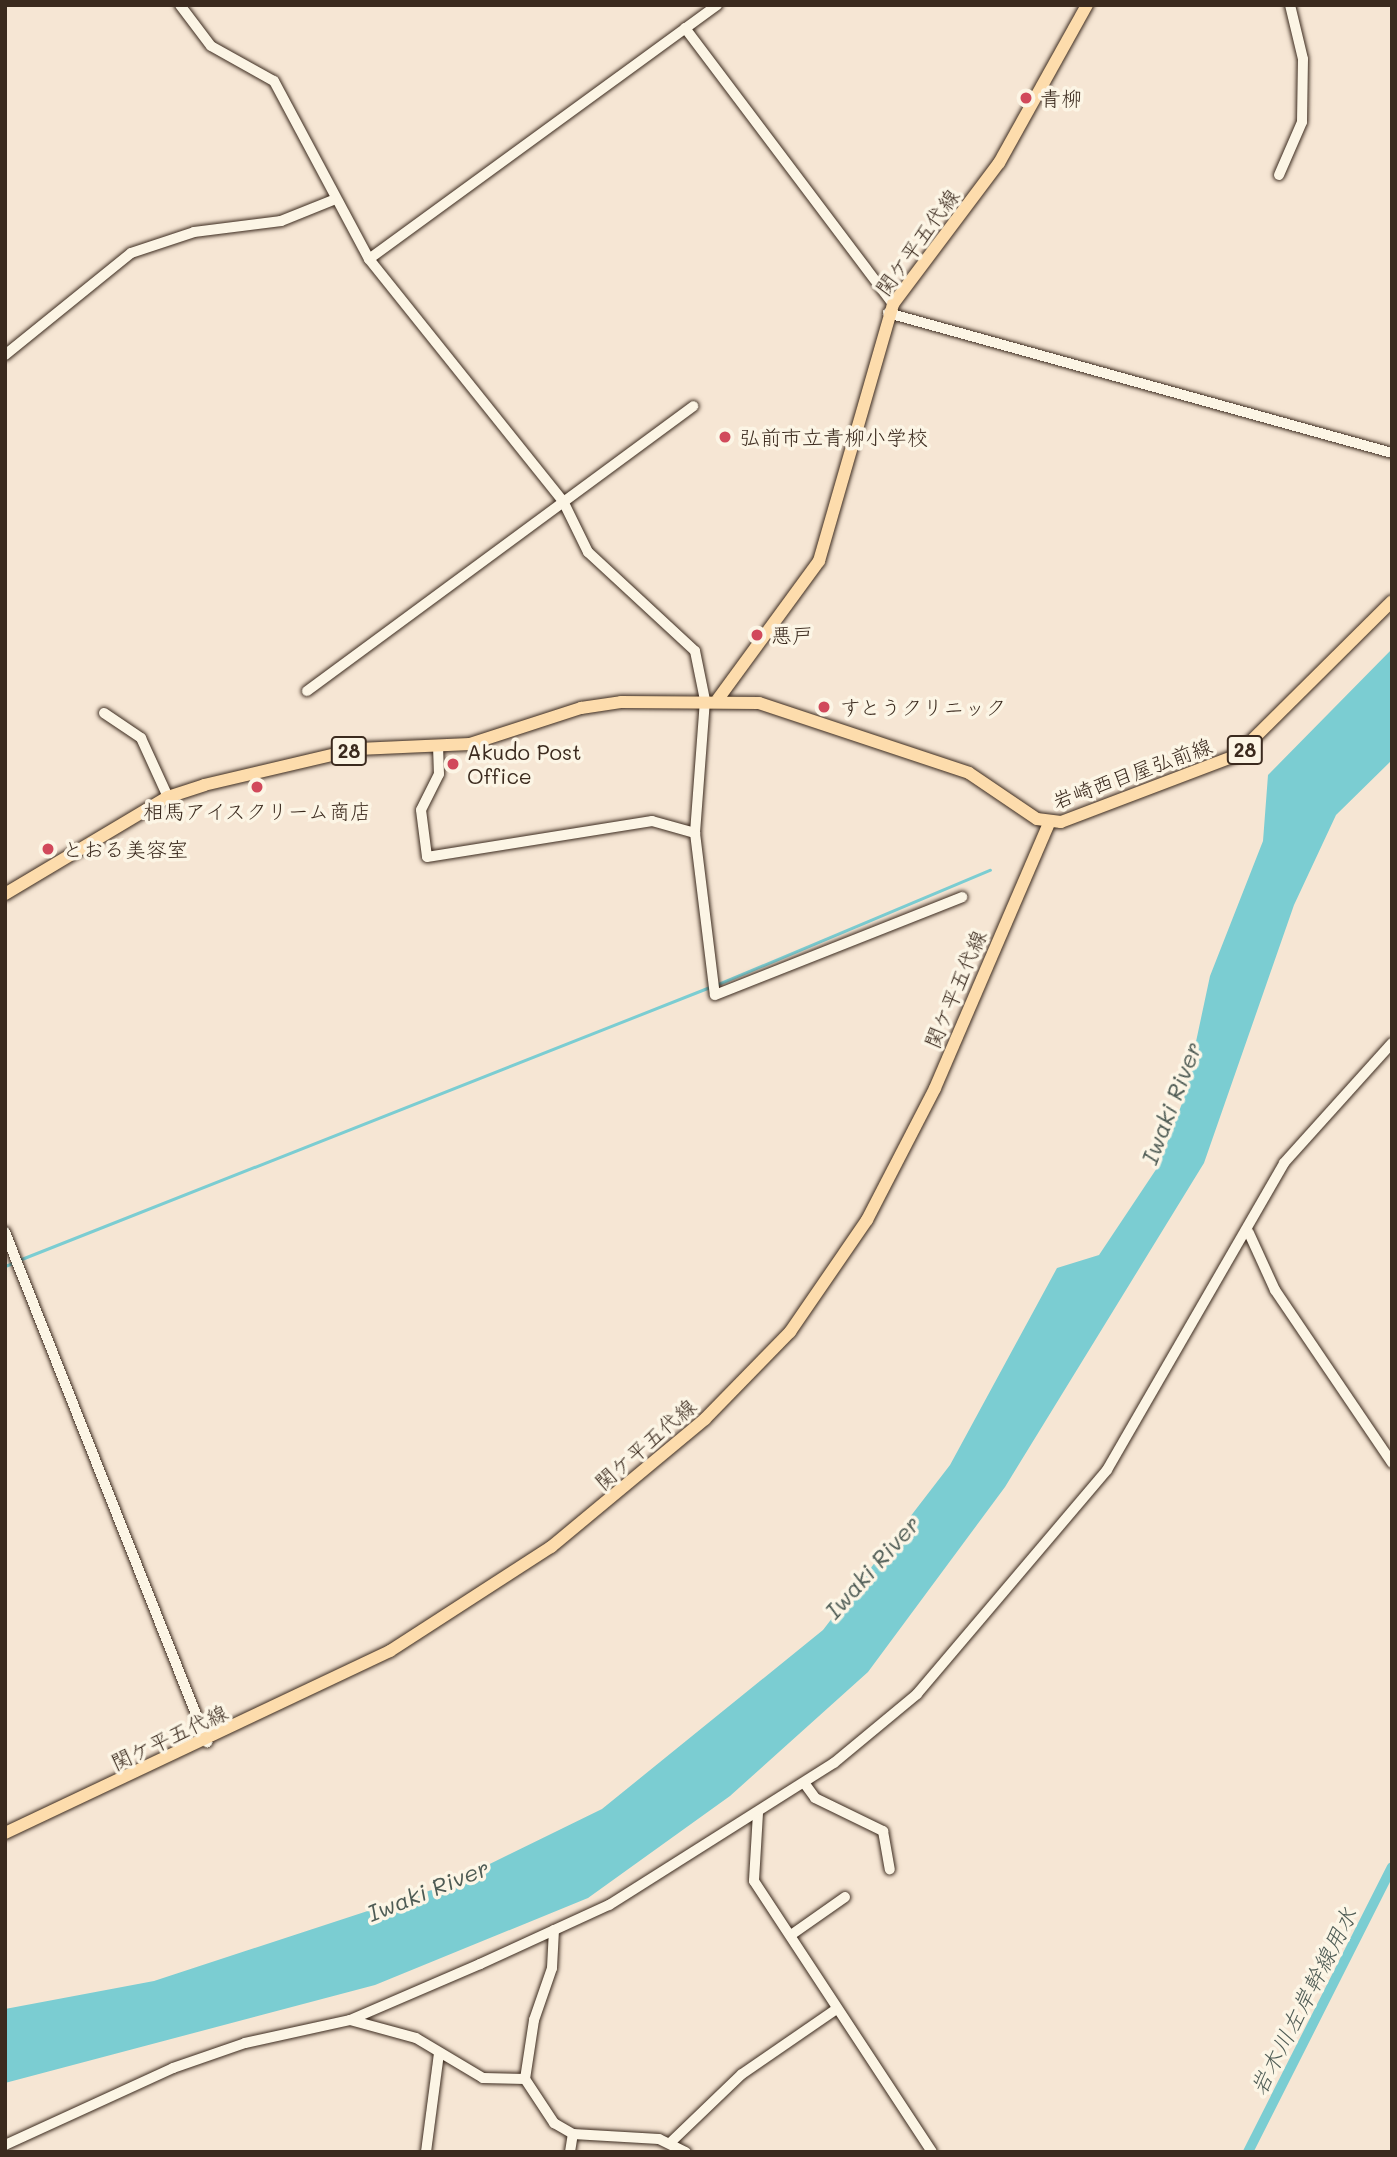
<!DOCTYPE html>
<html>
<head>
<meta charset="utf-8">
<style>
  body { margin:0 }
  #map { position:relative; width:1397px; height:2157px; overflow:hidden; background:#f6e6d4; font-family:Mali,"Klee One",sans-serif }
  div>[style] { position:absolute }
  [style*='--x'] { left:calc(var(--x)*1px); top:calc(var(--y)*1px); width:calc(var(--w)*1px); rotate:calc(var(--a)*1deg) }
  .water>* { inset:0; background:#7bcdd2 }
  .stream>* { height:2.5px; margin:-1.25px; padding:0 1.25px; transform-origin:1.25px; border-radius:1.25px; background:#7bcdd2 }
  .canal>* { height:10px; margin:-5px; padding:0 5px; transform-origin:5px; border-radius:5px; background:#7bcdd2 }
  .roads { filter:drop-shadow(0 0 2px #3b2a1e) drop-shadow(0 0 2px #3b2a1e) }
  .minor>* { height:10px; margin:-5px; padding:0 5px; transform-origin:5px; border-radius:5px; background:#fcf5e5 }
  .major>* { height:12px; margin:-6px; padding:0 6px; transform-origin:6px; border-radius:6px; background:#fddcac }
  .dots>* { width:19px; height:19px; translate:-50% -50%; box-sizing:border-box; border:4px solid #fcf5e5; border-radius:50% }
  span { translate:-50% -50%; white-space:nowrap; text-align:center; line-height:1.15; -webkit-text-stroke:7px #fcf5e5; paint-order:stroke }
  .shield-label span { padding:2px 5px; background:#fcf5e5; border:2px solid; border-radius:5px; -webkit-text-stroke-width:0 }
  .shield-label { font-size:19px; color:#3b2a1e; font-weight:700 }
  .poi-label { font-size:21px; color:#3b2a1e }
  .left { translate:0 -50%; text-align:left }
  .street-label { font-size:21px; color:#3b2a1e }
  .water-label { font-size:23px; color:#4e5b54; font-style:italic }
  .frame { position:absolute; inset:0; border:7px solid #3b2a1e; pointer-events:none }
</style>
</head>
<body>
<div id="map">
  <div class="water">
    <div style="clip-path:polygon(1392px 649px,1392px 760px,1336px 815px,1294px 905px,1204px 1163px,1005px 1487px,868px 1672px,730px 1796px,588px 1898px,375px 1985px,5px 2083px,5px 2009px,154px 1981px,447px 1885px,602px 1809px,823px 1630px,950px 1465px,1057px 1268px,1099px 1255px,1159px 1165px,1184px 1098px,1210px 976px,1263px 841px,1268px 775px)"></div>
  </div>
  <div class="stream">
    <div style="--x:716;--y:985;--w:297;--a:-22.8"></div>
    <div style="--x:19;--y:1260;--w:743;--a:-21.56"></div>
    <div style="--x:5;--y:1266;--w:9;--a:-21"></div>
  </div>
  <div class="canal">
    <div style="--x:1248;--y:2152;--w:319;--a:-63.2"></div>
  </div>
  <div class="roads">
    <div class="minor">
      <div style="--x:180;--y:5;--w:51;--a:52.9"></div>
      <div style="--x:211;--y:46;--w:72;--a:29.1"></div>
      <div style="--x:274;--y:81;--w:202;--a:61.9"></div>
      <div style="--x:369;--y:259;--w:310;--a:51.3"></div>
      <div style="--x:563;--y:501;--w:57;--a:63.9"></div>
      <div style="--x:588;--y:552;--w:146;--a:42.8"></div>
      <div style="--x:695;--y:651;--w:50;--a:78.5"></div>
      <div style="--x:705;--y:700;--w:133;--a:94.3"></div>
      <div style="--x:695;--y:833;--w:163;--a:83"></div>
      <div style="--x:715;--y:995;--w:266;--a:-21.6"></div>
      <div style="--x:685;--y:28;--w:346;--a:53"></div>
      <div style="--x:1279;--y:175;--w:58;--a:-66.5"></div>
      <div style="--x:1302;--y:122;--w:63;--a:-89.1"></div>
      <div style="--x:1303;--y:59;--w:56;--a:-103.5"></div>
      <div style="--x:369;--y:259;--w:431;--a:-36.1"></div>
      <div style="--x:888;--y:313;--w:523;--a:15.52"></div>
      <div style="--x:5;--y:355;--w:162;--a:-39"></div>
      <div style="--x:131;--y:253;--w:66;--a:-18.4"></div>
      <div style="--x:194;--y:232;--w:88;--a:-7.2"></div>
      <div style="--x:281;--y:221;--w:56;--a:-22"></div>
      <div style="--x:307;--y:691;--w:480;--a:-36.4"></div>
      <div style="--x:104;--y:713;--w:45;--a:34"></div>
      <div style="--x:141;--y:738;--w:65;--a:65.4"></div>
      <div style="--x:438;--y:746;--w:28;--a:88"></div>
      <div style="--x:439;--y:774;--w:40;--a:116.6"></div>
      <div style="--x:421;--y:810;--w:47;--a:82.7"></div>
      <div style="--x:427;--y:857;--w:228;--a:-9.1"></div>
      <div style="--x:652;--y:821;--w:45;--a:15.6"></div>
      <div style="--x:5;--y:1232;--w:549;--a:68.39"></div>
      <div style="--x:1249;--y:1233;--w:63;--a:65.5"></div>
      <div style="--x:1275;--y:1290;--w:209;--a:55.9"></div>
      <div style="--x:805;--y:1784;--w:17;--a:54"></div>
      <div style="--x:815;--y:1798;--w:76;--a:25.9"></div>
      <div style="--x:883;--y:1831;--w:39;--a:80"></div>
      <div style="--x:758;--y:1813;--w:68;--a:93.4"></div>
      <div style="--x:754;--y:1881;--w:324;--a:56.7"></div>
      <div style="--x:791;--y:1935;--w:66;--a:-35.1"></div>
      <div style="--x:350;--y:2020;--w:68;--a:15.3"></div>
      <div style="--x:416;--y:2038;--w:78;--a:30.8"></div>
      <div style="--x:483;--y:2078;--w:42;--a:1.4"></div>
      <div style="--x:525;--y:2079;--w:53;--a:56.6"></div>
      <div style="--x:554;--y:2123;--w:22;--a:30"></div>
      <div style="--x:573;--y:2134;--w:86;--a:3.3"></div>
      <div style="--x:659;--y:2139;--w:30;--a:26"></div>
      <div style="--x:525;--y:2079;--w:60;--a:-81.3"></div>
      <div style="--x:534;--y:2020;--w:55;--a:-70.9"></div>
      <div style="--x:552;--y:1968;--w:38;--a:-87"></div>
      <div style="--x:671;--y:2142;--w:98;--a:-43.8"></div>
      <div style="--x:742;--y:2074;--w:113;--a:-34.5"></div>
      <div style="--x:5;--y:2145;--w:185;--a:-24.6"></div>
      <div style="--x:173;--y:2068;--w:76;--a:-19.1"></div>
      <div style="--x:245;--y:2043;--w:107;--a:-12.4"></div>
      <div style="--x:350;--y:2020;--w:142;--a:-23.3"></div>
      <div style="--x:480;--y:1964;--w:142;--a:-24.6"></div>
      <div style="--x:609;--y:1905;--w:266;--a:-32.3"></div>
      <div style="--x:834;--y:1763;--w:108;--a:-39.7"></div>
      <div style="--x:917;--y:1694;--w:294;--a:-49.7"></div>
      <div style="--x:1107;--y:1470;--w:354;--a:-60"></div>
      <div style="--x:1284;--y:1163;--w:161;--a:-48"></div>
      <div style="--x:426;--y:2152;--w:100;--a:-82.5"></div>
      <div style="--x:570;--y:2152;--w:18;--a:-81"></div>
    </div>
    <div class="major">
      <div style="--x:718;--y:699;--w:171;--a:-53.8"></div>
      <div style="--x:819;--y:561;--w:267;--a:-73.9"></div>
      <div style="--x:893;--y:304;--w:176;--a:-53.1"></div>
      <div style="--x:999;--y:163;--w:181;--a:-60.9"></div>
      <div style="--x:5;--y:894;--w:190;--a:-30.8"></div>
      <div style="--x:168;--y:797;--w:38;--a:-18"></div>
      <div style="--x:204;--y:785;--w:158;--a:-13.2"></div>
      <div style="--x:358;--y:749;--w:112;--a:-2.6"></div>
      <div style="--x:470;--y:744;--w:117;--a:-18"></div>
      <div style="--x:581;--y:708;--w:40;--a:-8.5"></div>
      <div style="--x:621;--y:702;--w:138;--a:0.4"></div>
      <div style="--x:759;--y:703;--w:221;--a:18.4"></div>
      <div style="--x:969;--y:773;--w:82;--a:34.1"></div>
      <div style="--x:1037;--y:819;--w:24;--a:7"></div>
      <div style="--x:1061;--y:822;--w:188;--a:-20.8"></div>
      <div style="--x:1237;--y:755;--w:218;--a:-44.8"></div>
      <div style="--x:5;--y:1833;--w:426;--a:-25.3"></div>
      <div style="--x:390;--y:1651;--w:192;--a:-32.9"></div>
      <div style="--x:551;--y:1547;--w:200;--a:-39.7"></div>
      <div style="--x:705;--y:1419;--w:122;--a:-45.7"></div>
      <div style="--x:790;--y:1332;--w:136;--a:-55.5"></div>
      <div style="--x:867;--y:1220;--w:148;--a:-62.7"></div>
      <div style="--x:935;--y:1088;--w:288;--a:-66.7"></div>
    </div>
  </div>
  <div class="dots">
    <div style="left:1026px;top:98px;background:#d1495b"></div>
    <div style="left:725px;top:437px;background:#d1495b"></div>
    <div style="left:757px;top:635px;background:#d1495b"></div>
    <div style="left:824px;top:707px;background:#d1495b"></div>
    <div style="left:453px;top:764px;background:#d1495b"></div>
    <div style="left:257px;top:787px;background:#d1495b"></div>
    <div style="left:48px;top:849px;background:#d1495b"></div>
  </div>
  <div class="shield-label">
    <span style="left:1245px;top:750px">28</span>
    <span style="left:349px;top:751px">28</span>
  </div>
  <div class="poi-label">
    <span class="left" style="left:1040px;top:98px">青柳</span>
    <span class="left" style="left:739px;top:437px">弘前市立青柳小学校</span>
    <span class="left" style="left:771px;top:635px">悪戸</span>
    <span class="left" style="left:840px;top:707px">すとうクリニック</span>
    <span class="left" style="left:467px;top:764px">Akudo Post<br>Office</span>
    <span style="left:257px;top:811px">相馬アイスクリーム商店</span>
    <span class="left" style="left:62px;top:849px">とおる美容室</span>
  </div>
  <div class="street-label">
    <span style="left:917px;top:242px;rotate:-54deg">関ケ平五代線</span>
    <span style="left:1132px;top:773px;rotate:-20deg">岩崎西目屋弘前線</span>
    <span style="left:955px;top:989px;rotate:-67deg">関ケ平五代線</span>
    <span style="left:645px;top:1444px;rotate:-41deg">関ケ平五代線</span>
    <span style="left:169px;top:1737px;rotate:-25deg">関ケ平五代線</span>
  </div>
  <div class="water-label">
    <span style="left:1171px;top:1103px;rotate:-69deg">Iwaki River</span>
    <span style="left:872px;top:1567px;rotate:-48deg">Iwaki River</span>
    <span style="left:428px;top:1890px;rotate:-22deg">Iwaki River</span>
    <span style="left:1303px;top:2001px;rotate:-63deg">岩木川左岸幹線用水</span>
  </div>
  <div class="frame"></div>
</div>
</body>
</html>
